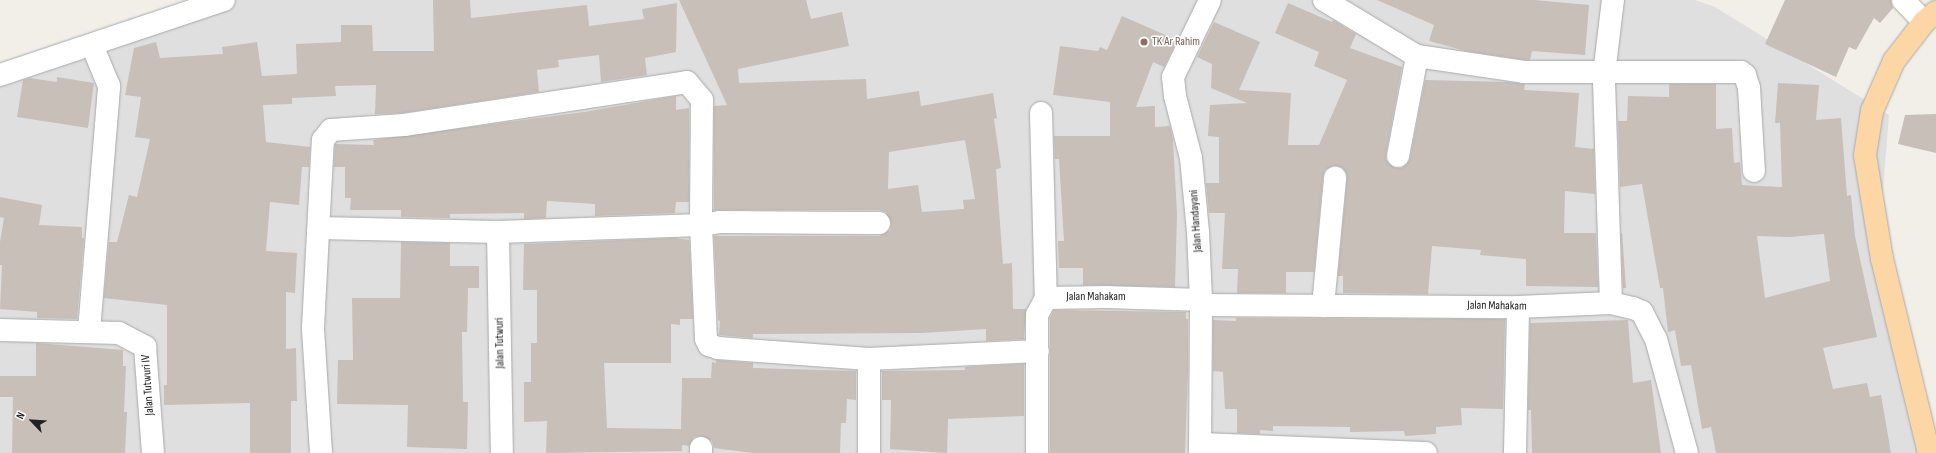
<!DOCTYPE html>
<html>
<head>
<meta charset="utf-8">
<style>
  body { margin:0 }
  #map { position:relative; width:1936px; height:453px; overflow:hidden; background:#f2efe9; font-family:"Sofia Sans Condensed",sans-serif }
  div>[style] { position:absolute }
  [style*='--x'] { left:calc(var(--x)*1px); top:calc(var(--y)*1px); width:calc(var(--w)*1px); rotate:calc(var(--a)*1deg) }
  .residential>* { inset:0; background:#e0dfdf }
  .building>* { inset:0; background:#c7bfb8 }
  .roads { filter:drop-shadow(0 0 1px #a9a9a9) drop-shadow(0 0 1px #a9a9a9) }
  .minor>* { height:22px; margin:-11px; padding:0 11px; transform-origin:11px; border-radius:11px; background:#fff }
  .major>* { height:22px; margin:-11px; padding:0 11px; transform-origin:11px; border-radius:11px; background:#fcd6a4 }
  .dots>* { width:11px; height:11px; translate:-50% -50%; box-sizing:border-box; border:2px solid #fff; border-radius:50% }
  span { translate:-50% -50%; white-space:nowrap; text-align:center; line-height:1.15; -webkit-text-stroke:3px #fff; paint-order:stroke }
  .education-label { font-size:12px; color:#785e54 }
  .left { translate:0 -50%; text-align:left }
  .street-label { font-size:12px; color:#222 }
  .north { position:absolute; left:12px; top:401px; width:40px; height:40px; -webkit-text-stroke:3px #fff; paint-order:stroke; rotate:295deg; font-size:11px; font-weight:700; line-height:16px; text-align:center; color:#222 }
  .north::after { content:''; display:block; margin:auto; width:14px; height:18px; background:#222; clip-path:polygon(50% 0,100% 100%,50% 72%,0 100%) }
</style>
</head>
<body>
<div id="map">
  <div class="residential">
    <div style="clip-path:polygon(234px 0,1695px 0,1715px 7px,1889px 115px,1880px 228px,1936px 453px,0 453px,0 73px)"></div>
  </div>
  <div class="building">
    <div style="clip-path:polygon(433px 0,470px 0,471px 18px,587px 5px,589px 26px,644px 19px,642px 9px,677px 3px,676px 52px,645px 58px,647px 75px,601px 82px,599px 55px,558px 60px,559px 67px,537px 70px,539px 92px,403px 113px,375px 114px,376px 85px,335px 86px,336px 96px,292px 98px,292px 104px,263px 105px,266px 142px,310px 147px,309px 167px,302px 167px,299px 205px,270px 202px,266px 251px,297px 253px,295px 293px,286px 292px,286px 349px,296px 348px,297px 401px,291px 401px,291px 453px,250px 453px,250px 403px,164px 405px,164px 385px,167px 385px,167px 305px,104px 298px,109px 242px,117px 242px,129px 195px,137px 197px,150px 139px,135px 137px,141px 97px,125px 95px,134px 48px,156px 42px,160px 58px,223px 54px,222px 47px,257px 42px,262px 76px,297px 74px,296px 44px,341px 42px,341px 25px,372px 25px,373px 51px,434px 51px)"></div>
    <div style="clip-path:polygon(evenodd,679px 0,806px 0,811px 19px,842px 12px,849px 46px,738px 69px,739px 83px,866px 79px,867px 99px,919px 91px,921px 106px,993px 93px,997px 118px,994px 119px,1001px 168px,996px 169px,1003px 264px,1012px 263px,1013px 309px,1026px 309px,1024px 339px,986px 341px,986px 329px,921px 333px,753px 334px,753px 338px,719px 335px,720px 321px,718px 320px,714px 236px,879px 236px,890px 230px,891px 223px,886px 212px,879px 210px,714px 210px,714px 106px,727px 105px,679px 0,965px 140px,975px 199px,963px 200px,964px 209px,922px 212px,918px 185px,888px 189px,889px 152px,965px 140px)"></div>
    <div style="clip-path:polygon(1377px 0,1534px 0,1589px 5px,1585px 55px,1532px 51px,1530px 60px,1525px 60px,1466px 51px,1429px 41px,1434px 25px)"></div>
    <div style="clip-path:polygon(1785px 0,1891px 0,1893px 8px,1880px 23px,1874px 18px,1856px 50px,1849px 47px,1836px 77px,1765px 44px)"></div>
    <div style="clip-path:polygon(1288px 3px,1332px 22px,1333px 20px,1356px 34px,1350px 48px,1402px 67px,1386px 154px,1386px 160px,1395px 168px,1402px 168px,1410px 159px,1425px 80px,1508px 82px,1525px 84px,1524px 90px,1579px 93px,1575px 147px,1594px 149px,1595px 194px,1565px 191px,1564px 233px,1596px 233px,1598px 287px,1526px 286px,1526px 259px,1480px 255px,1481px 250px,1432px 246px,1428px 294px,1343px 293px,1343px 276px,1338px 276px,1347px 179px,1343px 168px,1336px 166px,1325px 170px,1323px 177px,1314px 272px,1286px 272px,1286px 293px,1237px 293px,1238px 269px,1222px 269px,1225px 213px,1209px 213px,1206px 183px,1219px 183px,1219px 137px,1208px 136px,1210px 105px,1247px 103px,1211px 88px,1212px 64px,1197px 57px,1214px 22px,1260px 42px,1239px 90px,1291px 93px,1288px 145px,1319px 145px,1347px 80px,1314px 66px,1319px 52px,1275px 33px)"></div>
    <div style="clip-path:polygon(1122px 16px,1177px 40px,1164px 67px,1153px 62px,1136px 107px,1155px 106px,1155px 127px,1170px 126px,1173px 140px,1177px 214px,1175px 287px,1083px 285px,1083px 268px,1059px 268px,1058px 241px,1064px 241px,1059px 159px,1055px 159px,1054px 136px,1110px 136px,1110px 102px,1053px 95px,1060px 46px,1098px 51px,1100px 47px,1107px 50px)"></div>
    <div style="clip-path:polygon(57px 77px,94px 83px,88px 128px,17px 117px,23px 80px,30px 78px,57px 82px)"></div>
    <div style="clip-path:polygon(evenodd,1778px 83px,1819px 85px,1816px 120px,1841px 118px,1847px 196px,1851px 195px,1855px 236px,1877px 337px,1823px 348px,1833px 389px,1867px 383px,1870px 397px,1881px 395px,1891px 453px,1716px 453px,1711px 427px,1702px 429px,1691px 365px,1681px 366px,1675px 330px,1668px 332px,1663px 288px,1660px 288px,1642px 184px,1620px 187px,1618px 121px,1627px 121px,1628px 96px,1669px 97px,1669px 84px,1716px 84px,1716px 129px,1732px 128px,1734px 163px,1740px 162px,1742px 185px,1782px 187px,1780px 123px,1775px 123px,1778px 83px,1824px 234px,1830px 281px,1765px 298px,1757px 236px,1790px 237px,1824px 234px)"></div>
    <div style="clip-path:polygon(676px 96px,676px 110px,689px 108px,689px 202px,676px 202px,675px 213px,595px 216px,595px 204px,547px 201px,546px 218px,524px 219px,524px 213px,450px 214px,450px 218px,401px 217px,401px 210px,350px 210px,351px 198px,345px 198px,345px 167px,334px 167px,335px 144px,374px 145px,373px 140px,584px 112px)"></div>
    <div style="clip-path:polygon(1936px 114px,1936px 153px,1898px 144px,1905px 115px)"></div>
    <div style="clip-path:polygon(0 197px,42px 205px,39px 225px,82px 227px,82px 238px,84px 238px,77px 319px,37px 318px,37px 312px,0 309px,2px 265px,0 265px,0 242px,4px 218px,0 217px)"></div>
    <div style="clip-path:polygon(1621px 233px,1622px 233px,1626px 288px,1623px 288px)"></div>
    <div style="clip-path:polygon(675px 238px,689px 240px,693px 319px,680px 319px,680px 325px,671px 324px,671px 363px,604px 363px,607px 428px,681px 429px,682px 378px,711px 378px,712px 362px,716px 363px,716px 360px,753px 363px,753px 368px,856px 371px,856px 400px,847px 399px,846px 423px,841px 423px,840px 453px,753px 453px,714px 448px,712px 441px,701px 436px,694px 437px,689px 446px,682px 445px,682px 451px,546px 453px,547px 421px,524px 422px,524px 382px,531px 382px,531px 343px,537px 343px,537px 290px,523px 290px,524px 244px)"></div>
    <div style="clip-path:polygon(401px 242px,450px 243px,450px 266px,479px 266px,479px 288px,468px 288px,467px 332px,462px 332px,463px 402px,468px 402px,467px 449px,407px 447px,408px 405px,337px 404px,338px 360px,353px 360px,352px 298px,400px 298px)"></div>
    <div style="clip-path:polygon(1054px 310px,1186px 312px,1186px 319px,1188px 319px,1188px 370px,1185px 453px,1050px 453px,1050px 318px)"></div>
    <div style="clip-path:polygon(1236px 318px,1505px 319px,1503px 409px,1461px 408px,1462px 425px,1436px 427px,1436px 434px,1405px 436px,1404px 431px,1350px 432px,1350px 427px,1273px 426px,1273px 431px,1260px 430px,1260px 434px,1237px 433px,1237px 409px,1225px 409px,1223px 372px,1213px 371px,1213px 320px,1236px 321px)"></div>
    <div style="clip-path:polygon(1628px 320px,1633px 383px,1651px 380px,1661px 453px,1532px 453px,1531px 410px,1528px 410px,1530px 323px)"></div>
    <div style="clip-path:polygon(36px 343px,123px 350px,123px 366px,126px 366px,124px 412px,127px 412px,125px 453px,12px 453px,13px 397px,0 397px,0 376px,36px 376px)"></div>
    <div style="clip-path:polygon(1024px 364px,1024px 416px,948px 419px,947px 453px,890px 449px,891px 400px,882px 400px,882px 371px,965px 370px,965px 367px)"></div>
  </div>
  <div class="roads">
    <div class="minor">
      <div style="--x:1324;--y:0;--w:109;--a:31.1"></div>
      <div style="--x:1417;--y:56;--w:108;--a:8.5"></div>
      <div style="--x:1524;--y:72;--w:217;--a:0"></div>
      <div style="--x:1741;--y:72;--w:5;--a:37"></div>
      <div style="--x:1745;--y:75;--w:14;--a:73"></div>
      <div style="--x:1749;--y:88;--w:83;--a:86.6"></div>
      <div style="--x:1903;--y:0;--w:30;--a:46"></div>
      <div style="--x:0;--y:75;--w:236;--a:-18.5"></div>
      <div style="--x:1041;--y:113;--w:185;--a:88.5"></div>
      <div style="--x:1398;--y:156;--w:102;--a:-79.2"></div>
      <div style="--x:319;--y:228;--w:179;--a:1.3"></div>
      <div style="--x:498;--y:232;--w:203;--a:-2"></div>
      <div style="--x:701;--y:225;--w:19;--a:-9"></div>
      <div style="--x:720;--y:222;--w:159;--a:0.4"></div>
      <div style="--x:498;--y:232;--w:221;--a:89"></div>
      <div style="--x:1611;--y:303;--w:229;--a:-91.8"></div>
      <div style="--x:1604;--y:74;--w:75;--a:-83.1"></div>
      <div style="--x:1201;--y:305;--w:317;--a:0.4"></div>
      <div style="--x:1518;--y:307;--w:93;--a:-2.5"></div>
      <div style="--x:1611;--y:303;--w:23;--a:13"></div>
      <div style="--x:1633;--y:308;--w:10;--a:24"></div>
      <div style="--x:1642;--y:312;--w:30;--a:63"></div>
      <div style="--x:1656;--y:339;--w:118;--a:74.8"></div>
      <div style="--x:1323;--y:306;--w:129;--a:-84.6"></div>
      <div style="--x:0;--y:330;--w:119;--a:1.4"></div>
      <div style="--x:119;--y:333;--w:30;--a:28"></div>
      <div style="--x:145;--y:347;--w:106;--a:85.7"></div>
      <div style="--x:89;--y:331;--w:246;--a:-85.3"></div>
      <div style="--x:109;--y:86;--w:44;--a:-112.5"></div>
      <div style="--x:1200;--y:444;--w:226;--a:2.3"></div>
      <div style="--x:321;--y:453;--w:125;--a:-93.7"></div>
      <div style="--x:313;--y:328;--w:188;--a:-87"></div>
      <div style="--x:323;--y:140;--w:13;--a:-51"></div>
      <div style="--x:331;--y:130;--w:73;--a:-3.9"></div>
      <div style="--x:404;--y:125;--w:286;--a:-8.6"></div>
      <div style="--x:687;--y:82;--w:23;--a:50"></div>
      <div style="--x:702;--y:100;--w:125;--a:90.5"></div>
      <div style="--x:701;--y:225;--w:114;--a:87.5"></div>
      <div style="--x:706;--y:339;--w:7;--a:63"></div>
      <div style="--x:709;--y:345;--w:9;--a:18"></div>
      <div style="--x:718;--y:348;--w:151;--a:4.2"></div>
      <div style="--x:869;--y:359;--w:169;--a:-2.7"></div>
      <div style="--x:701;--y:453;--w:5;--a:-90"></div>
      <div style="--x:869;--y:453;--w:94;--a:-90"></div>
      <div style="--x:1037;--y:453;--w:138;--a:-90"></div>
      <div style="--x:1037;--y:315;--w:19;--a:-62"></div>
      <div style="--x:1046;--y:298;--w:62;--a:-0.9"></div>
      <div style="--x:1108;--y:297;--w:93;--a:1.8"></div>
      <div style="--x:1200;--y:453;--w:153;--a:-89.6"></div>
      <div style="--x:1201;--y:300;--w:68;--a:-92.5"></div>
      <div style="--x:1198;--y:232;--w:74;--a:-95.4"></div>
      <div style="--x:1191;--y:158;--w:64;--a:-104.5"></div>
      <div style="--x:1175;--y:96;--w:19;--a:-96"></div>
      <div style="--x:1173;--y:77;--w:85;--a:-64.3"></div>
      <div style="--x:1515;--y:453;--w:146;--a:-88.8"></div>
    </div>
    <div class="major">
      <div style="--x:1929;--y:453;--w:200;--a:-103.6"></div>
      <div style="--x:1882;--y:259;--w:105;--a:-99.3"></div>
      <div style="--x:1865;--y:155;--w:45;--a:-81"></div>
      <div style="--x:1872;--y:111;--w:55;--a:-66.3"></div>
      <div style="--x:1894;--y:61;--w:49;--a:-52.4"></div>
      <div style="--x:1924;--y:22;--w:16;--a:-40"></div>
    </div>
  </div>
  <div class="dots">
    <div style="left:1144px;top:42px;background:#8d6e63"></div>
  </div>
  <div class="education-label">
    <span class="left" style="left:1152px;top:42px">TK Ar Rahim</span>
  </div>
  <div class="street-label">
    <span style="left:1196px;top:221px;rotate:-94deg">Jalan Handayani</span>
    <span style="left:1096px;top:297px">Jalan Mahakam</span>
    <span style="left:1497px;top:306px;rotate:1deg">Jalan Mahakam</span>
    <span style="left:500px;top:343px;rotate:-91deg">Jalan Tutwuri</span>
    <span style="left:148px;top:385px;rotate:-94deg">Jalan Tutwuri IV</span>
  </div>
  <div class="north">N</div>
</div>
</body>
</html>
